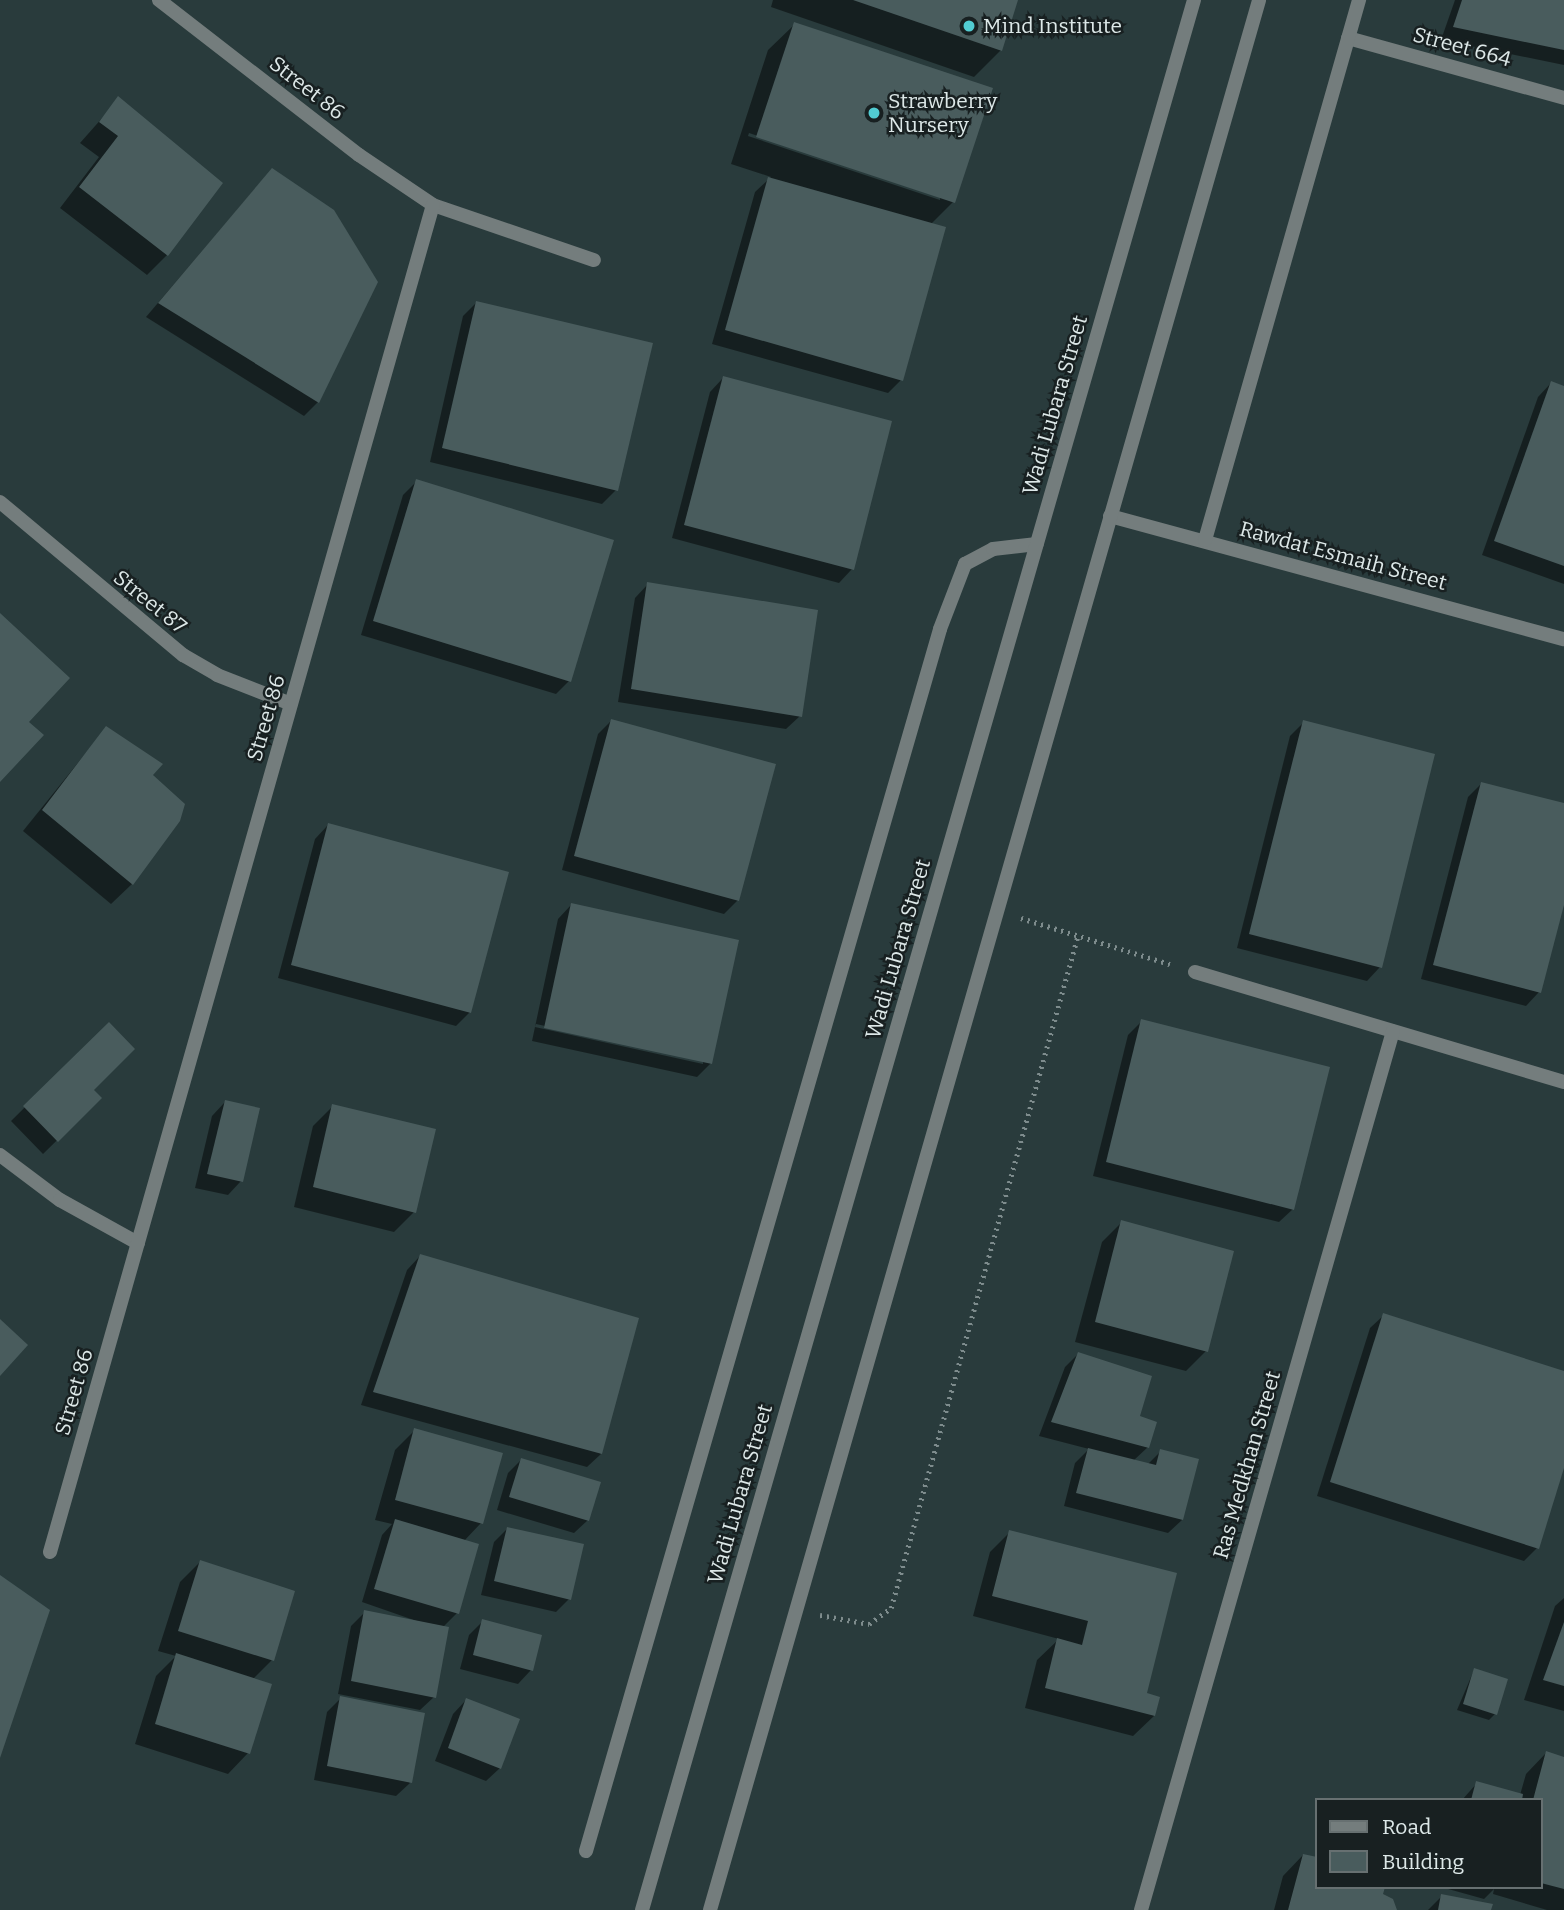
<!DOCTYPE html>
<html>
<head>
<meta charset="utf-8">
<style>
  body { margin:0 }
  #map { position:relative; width:1564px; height:1910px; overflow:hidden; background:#293b3c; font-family:Bitter,serif }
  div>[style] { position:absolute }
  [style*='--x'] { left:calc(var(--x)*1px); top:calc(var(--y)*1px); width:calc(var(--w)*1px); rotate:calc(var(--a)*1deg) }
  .shadow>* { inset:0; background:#0007 }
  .building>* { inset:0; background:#495c5d }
  .path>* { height:4.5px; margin-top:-2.25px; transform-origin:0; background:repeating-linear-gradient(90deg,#7e8c8d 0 2px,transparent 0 7px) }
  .service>* { height:14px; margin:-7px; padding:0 7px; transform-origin:7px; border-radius:7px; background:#747d7d }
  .minor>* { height:14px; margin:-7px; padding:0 7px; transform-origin:7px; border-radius:7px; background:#747d7d }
  .tertiary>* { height:14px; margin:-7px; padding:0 7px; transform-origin:7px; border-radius:7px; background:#747d7d }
  .dots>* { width:19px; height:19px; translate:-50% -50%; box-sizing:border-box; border:4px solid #182021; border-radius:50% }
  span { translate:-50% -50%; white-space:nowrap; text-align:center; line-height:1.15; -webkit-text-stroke:5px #182021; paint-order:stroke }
  .poi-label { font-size:21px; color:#dde8e8 }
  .left { translate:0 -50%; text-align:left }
  .street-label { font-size:21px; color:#dde8e8 }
  .legend { position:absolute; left:1315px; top:1798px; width:228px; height:91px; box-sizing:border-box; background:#182021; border:2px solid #677071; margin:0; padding:9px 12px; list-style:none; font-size:21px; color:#dde8e8 }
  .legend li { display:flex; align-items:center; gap:14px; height:35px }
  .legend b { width:35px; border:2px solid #677071 }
</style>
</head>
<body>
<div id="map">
  <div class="shadow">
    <div style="clip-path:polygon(773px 0,1016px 0,1001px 50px,974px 77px,771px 7px)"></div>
    <div style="clip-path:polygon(1455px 0,1564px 0,1564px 65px,1441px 40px)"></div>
    <div style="clip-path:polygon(evenodd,795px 24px,953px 202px,930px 225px,901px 380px,888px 393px,712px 344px,755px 192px,771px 177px,731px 164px,768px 50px,795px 24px,749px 133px,940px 196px,940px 200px,748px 136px,749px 133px)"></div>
    <div style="clip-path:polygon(119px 99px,167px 255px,147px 275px,60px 208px,99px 157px,80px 143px)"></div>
    <div style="clip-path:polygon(259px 184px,376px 282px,318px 402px,304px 416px,146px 317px)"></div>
    <div style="clip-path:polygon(477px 302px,616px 490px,602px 504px,430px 462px,463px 316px)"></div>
    <div style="clip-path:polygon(723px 378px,852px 569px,839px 583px,672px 538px,710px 392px)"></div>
    <div style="clip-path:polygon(1551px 383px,1564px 388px,1564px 584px,1482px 555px,1538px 397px)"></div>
    <div style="clip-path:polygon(417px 481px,569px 681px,556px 694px,361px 635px,403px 495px)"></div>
    <div style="clip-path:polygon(648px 584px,800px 716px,786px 729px,618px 702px,635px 598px)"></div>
    <div style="clip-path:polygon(611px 721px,738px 900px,724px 914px,562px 870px,598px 734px)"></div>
    <div style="clip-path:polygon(1304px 722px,1380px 967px,1367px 981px,1237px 948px,1290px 736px)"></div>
    <div style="clip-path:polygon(106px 728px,150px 775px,132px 884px,111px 904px,23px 831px)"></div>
    <div style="clip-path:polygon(1482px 783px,1564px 805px,1564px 898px,1539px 992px,1526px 1006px,1421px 979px,1468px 797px)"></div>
    <div style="clip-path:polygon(328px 825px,470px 1012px,456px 1026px,278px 978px,315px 839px)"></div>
    <div style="clip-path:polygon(evenodd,571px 905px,711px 1063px,697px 1077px,532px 1041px,558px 919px,571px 905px,536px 1024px,703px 1060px,703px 1064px,535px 1027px,536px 1024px)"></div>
    <div style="clip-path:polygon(1142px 1021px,1293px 1209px,1279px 1222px,1093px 1176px,1128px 1035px)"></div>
    <div style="clip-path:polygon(109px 1024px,91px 1090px,100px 1098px,43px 1154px,11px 1121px)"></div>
    <div style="clip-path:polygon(225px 1102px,241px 1181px,228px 1195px,195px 1188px,212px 1116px)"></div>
    <div style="clip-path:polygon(333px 1106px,414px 1212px,394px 1232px,294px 1207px,313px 1126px)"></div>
    <div style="clip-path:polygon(1122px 1222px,1206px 1351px,1186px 1371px,1075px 1342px,1102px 1242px)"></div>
    <div style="clip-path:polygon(420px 1256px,601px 1454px,587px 1467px,361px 1405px,407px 1270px)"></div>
    <div style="clip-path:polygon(1384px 1315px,1564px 1373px,1564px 1462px,1537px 1548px,1524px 1561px,1317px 1496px,1370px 1328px)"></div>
    <div style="clip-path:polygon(1078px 1354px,1138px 1417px,1148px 1447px,1133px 1461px,1147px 1465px,1161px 1451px,1182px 1520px,1168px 1533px,1064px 1506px,1075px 1463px,1089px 1449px,1039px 1436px,1065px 1367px)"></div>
    <div style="clip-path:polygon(415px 1430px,481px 1523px,464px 1541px,457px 1613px,442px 1628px,434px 1697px,420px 1710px,338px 1694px,351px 1626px,365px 1612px,431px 1626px,362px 1602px,382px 1535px,392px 1524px,375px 1520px,395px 1450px)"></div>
    <div style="clip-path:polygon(521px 1460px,588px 1520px,574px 1533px,497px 1510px,508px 1473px)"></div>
    <div style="clip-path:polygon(507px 1529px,569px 1599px,556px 1612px,481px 1595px,494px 1542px)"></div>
    <div style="clip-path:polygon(1010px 1532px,1175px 1574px,1144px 1695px,1154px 1716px,1133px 1736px,1025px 1708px,1037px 1660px,1059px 1639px,973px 1616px,990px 1552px)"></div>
    <div style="clip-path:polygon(200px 1562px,272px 1660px,253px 1679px,248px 1753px,228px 1774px,135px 1744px,156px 1676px,176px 1656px,158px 1651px,180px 1582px)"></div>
    <div style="clip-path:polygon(1564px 1598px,1564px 1711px,1524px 1700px,1555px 1606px)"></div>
    <div style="clip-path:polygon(483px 1621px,531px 1670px,518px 1684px,460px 1669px,469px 1635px)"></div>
    <div style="clip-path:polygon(1474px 1670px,1495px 1714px,1489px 1720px,1457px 1710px)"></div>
    <div style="clip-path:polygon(341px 1698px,410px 1783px,396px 1796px,314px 1780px,327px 1712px)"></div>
    <div style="clip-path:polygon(466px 1700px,500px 1768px,486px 1781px,435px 1761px,453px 1714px)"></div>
    <div style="clip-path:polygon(1546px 1753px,1564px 1759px,1564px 1910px,1547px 1910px,1493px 1894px,1494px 1889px,1484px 1899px,1441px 1887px,1541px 1887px,1541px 1800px,1462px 1800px,1477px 1783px,1520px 1795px,1526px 1774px)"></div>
    <div style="clip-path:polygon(1303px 1855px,1317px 1859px,1317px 1887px,1380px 1895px,1395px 1910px,1274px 1910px,1283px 1876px)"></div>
    <div style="clip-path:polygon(1442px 1896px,1490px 1910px,1428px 1910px)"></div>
  </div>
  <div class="building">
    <div style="clip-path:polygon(853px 0,1018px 0,1002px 51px)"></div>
    <div style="clip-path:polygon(1462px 0,1564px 0,1564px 50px,1453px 27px)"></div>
    <div style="clip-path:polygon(794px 22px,993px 88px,955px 203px,756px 137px)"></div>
    <div style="clip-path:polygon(118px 96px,223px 183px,168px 256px,79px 187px,118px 136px,99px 122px)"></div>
    <div style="clip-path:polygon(272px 168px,334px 210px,378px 282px,319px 403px,158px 303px)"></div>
    <div style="clip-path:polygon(768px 177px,946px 227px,903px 381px,725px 330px)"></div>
    <div style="clip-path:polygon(476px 301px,653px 343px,618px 491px,442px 448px)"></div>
    <div style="clip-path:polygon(723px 376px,892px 421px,854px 570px,684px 525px)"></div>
    <div style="clip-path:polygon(1551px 381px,1564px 386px,1564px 566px,1494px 541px)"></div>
    <div style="clip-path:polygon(416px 479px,614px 540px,571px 682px,373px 621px)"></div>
    <div style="clip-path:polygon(647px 582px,818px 610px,802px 717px,631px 689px)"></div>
    <div style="clip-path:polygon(0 613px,70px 678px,29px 722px,44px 735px,0 782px)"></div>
    <div style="clip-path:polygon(611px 719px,776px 764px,739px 901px,574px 856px)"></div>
    <div style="clip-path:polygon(1303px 720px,1435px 754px,1382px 968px,1249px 934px)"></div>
    <div style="clip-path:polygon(106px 726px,163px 764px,153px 775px,185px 804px,180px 821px,133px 885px,42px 810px)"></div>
    <div style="clip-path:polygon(1481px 782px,1564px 803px,1564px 905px,1541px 993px,1433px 965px)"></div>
    <div style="clip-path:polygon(328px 823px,509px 872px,471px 1013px,291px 965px)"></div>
    <div style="clip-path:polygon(571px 903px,739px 940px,712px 1064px,544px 1028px)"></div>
    <div style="clip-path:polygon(1141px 1019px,1330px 1067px,1294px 1210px,1106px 1162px)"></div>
    <div style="clip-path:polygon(109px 1022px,135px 1049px,94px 1090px,102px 1098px,58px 1142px,23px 1106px)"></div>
    <div style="clip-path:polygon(225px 1100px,260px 1108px,243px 1182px,207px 1174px)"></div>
    <div style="clip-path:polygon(332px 1104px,436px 1129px,416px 1213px,313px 1187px)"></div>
    <div style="clip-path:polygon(1121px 1220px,1234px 1251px,1208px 1352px,1095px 1322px)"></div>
    <div style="clip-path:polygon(420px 1254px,639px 1318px,602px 1454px,373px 1392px)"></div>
    <div style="clip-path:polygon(1383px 1313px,1564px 1371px,1564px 1468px,1539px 1549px,1330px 1482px)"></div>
    <div style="clip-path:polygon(0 1319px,28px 1345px,0 1376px)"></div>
    <div style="clip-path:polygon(1078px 1352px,1152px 1376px,1140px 1416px,1157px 1422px,1149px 1448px,1051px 1422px)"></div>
    <div style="clip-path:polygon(414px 1428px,503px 1453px,483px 1524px,395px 1500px)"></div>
    <div style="clip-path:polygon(1088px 1448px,1156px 1465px,1160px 1449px,1199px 1459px,1183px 1520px,1076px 1493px)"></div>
    <div style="clip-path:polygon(521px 1458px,601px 1482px,589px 1521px,509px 1497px)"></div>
    <div style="clip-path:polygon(395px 1519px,479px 1544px,459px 1614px,374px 1589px)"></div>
    <div style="clip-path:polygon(507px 1527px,584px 1544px,571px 1600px,494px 1581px)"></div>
    <div style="clip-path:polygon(1009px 1530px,1177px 1573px,1147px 1693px,1160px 1697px,1155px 1716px,1045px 1688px,1057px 1638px,1082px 1645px,1088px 1621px,992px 1596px)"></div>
    <div style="clip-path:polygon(200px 1560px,295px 1591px,274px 1661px,178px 1631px)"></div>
    <div style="clip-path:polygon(0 1575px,50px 1610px,0 1758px)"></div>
    <div style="clip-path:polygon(364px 1610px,449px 1627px,436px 1698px,351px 1681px)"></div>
    <div style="clip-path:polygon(482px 1619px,542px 1635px,533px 1671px,473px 1655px)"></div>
    <div style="clip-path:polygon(1564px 1622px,1564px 1686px,1543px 1680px)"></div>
    <div style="clip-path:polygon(176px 1653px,272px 1684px,250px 1754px,155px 1724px)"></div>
    <div style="clip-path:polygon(1474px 1668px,1508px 1679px,1497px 1715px,1463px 1704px)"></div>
    <div style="clip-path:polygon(340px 1696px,425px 1713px,412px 1783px,327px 1766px)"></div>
    <div style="clip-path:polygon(466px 1698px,520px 1719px,501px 1769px,448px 1748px)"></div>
    <div style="clip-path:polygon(1546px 1751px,1564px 1757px,1564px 1889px,1541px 1883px,1541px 1800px,1533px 1800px)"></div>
    <div style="clip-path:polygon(1476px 1781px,1523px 1794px,1522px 1800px,1471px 1800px)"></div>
    <div style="clip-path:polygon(1303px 1854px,1317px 1857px,1317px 1887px,1385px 1887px,1383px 1894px,1393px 1899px,1397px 1910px,1288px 1910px)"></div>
    <div style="clip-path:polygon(1441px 1894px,1493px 1904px,1491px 1910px,1438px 1910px)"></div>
  </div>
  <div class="path">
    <div style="--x:1021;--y:918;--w:156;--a:17.2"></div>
    <div style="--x:820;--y:1615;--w:50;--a:10.4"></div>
    <div style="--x:869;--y:1624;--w:27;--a:-36"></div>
    <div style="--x:891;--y:1608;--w:698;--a:-74.47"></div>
  </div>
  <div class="service">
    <div style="--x:586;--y:1851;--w:1272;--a:-73.84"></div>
    <div style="--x:940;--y:629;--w:70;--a:-69"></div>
    <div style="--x:965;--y:564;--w:32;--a:-28"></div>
    <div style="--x:993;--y:549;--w:44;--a:-6.5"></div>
  </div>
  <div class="minor">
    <div style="--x:159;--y:0;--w:253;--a:37.8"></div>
    <div style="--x:359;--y:155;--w:89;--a:34"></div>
    <div style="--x:433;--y:205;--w:170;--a:18.9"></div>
    <div style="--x:1348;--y:38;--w:224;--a:15.5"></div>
    <div style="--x:0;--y:502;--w:239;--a:39.9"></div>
    <div style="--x:183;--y:655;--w:39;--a:30"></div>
    <div style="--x:217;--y:675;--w:79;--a:21.4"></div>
    <div style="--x:1110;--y:516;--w:470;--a:15.2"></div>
    <div style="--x:1205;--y:540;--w:562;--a:-74.08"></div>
    <div style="--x:1195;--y:972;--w:385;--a:16.6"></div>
    <div style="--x:0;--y:1155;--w:75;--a:36.9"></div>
    <div style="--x:60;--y:1200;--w:89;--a:28.9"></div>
    <div style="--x:50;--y:1552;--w:1400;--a:-74.13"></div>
    <div style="--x:1141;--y:1910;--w:914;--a:-74"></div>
  </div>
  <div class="tertiary">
    <div style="--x:642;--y:1910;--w:1988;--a:-73.88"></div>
    <div style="--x:710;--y:1910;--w:1987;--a:-73.96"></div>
  </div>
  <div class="dots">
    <div style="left:969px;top:26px;background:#51ccd2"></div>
    <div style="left:874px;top:113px;background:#51ccd2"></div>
  </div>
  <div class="poi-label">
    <span class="left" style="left:983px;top:26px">Mind Institute</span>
    <span class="left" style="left:888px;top:113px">Strawberry<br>Nursery</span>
  </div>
  <div class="street-label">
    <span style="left:1462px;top:47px;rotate:15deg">Street 664</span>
    <span style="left:307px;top:88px;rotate:38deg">Street 86</span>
    <span style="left:1055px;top:405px;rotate:-74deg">Wadi Lubara Street</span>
    <span style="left:1343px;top:556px;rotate:15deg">Rawdat Esmaih Street</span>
    <span style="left:150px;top:602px;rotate:39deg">Street 87</span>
    <span style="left:266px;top:718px;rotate:-74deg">Street 86</span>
    <span style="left:898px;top:949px;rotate:-74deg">Wadi Lubara Street</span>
    <span style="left:74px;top:1392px;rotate:-74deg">Street 86</span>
    <span style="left:1247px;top:1465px;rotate:-74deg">Ras Medkhan Street</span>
    <span style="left:740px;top:1494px;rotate:-74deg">Wadi Lubara Street</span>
  </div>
  <ul class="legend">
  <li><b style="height:9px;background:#747d7d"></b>Road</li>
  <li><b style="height:19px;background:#495c5d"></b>Building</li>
  </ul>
</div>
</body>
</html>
